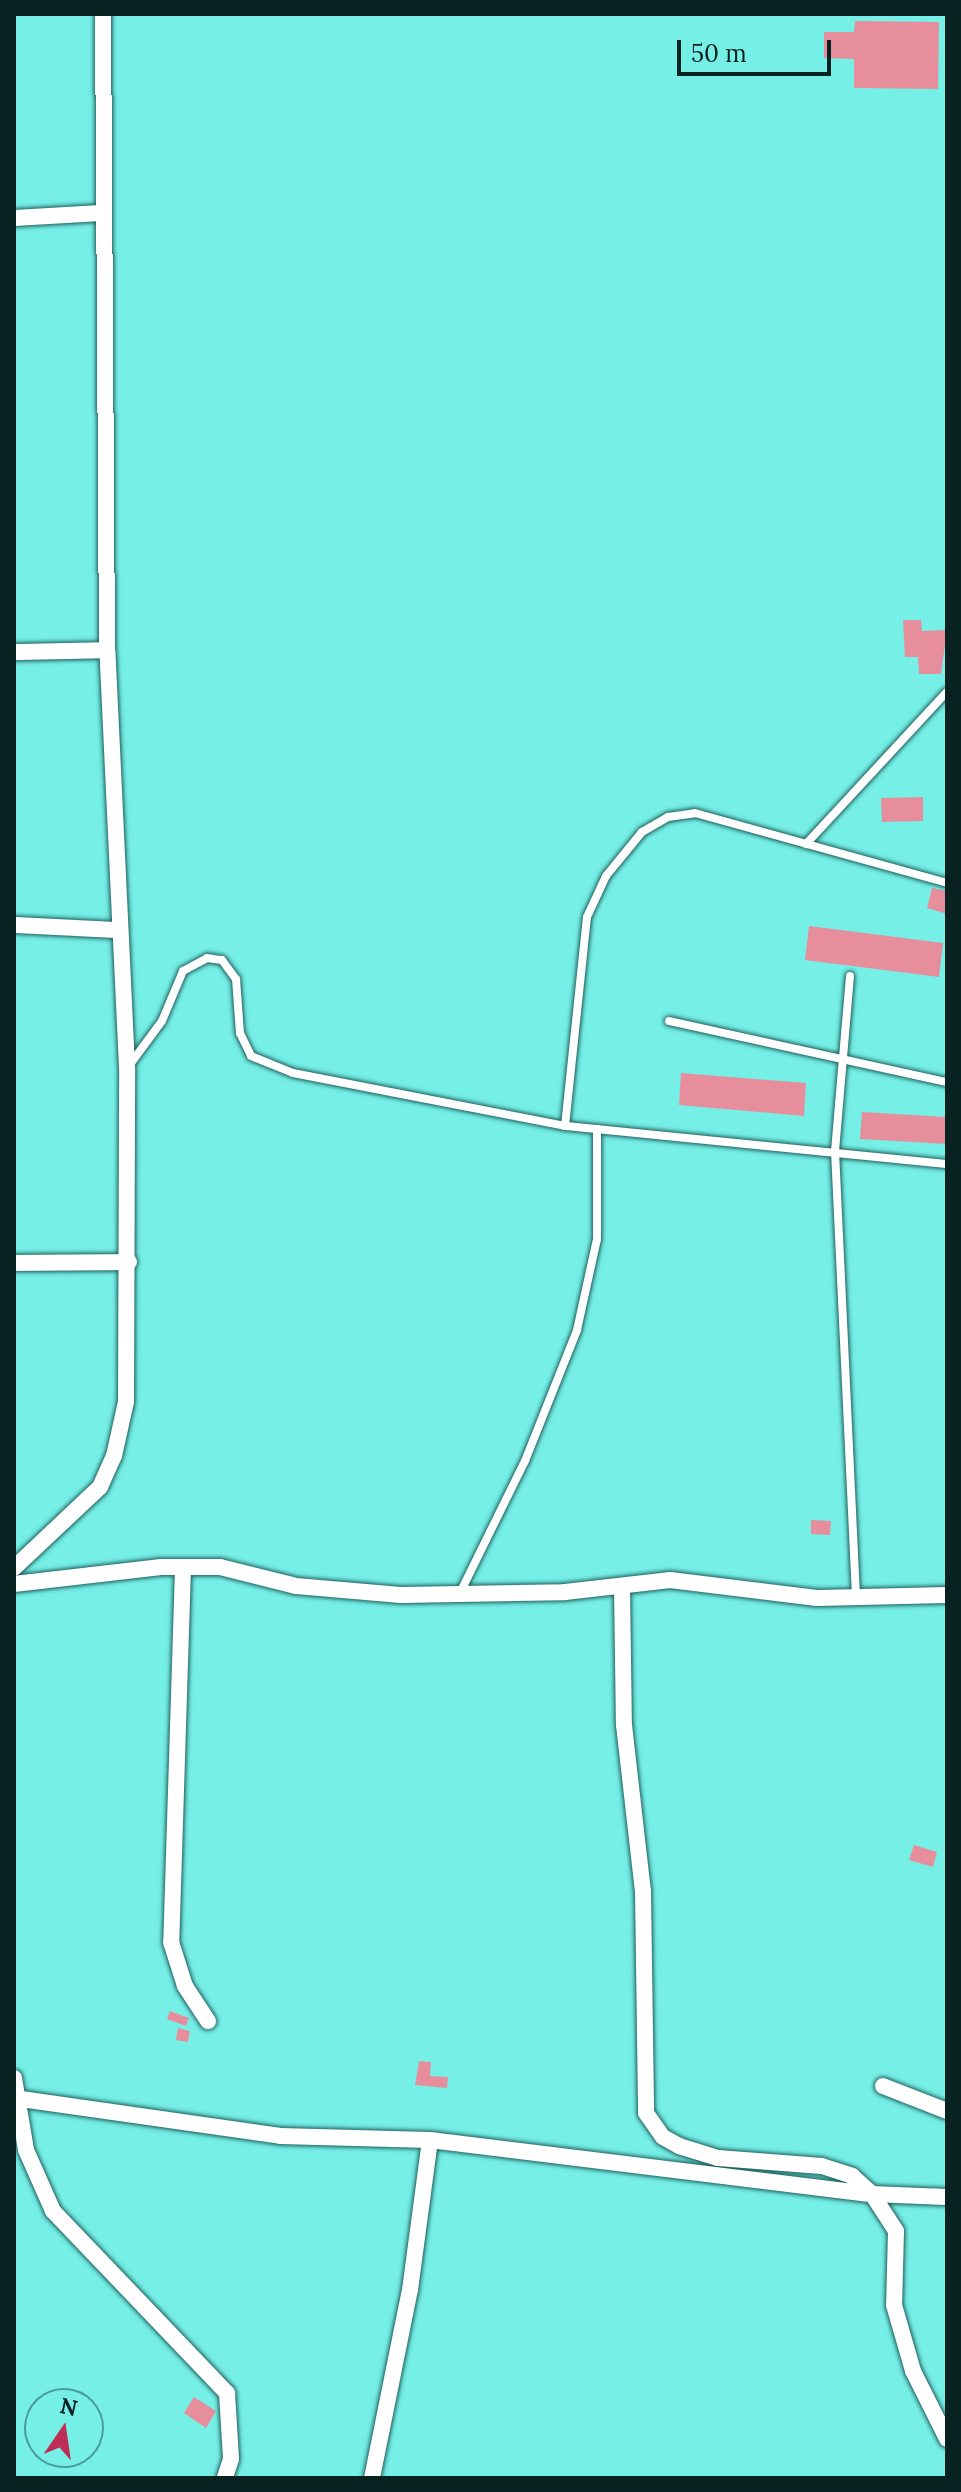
<!DOCTYPE html>
<html>
<head>
<meta charset="utf-8">
<style>
  body { margin:0 }
  #map { position:relative; width:961px; height:2492px; overflow:hidden; background:#76efe7; font-family:Lora,serif }
  div>[style] { position:absolute }
  [style*='--x'] { left:calc(var(--x)*1px); top:calc(var(--y)*1px); width:calc(var(--w)*1px); rotate:calc(var(--a)*1deg) }
  .building>* { inset:0; background:#e78e9c }
  .roads { filter:drop-shadow(0 0 2px #1e605d) drop-shadow(0 0 2px #1e605d) }
  .service>* { height:8px; margin:-4px; padding:0 4px; transform-origin:4px; border-radius:4px; background:#fff }
  .minor>* { height:16px; margin:-8px; padding:0 8px; transform-origin:8px; border-radius:8px; background:#fff }
  span { translate:-50% -50%; white-space:nowrap; text-align:center; line-height:1.15; -webkit-text-stroke:8px #76efe7; paint-order:stroke }
  .frame { position:absolute; inset:0; border:16px solid #072221; pointer-events:none }
  .north { position:absolute; left:24px; top:2388px; width:80px; height:80px; box-sizing:border-box; background:#76efe7; border:2px solid #4a9d98; border-radius:50%; rotate:13deg; font-size:22px; font-weight:700; line-height:32px; text-align:center; color:#072221 }
  .north::after { content:''; display:block; margin:auto; width:28px; height:36px; background:#bd2d55; clip-path:polygon(50% 0,100% 100%,50% 72%,0 100%) }
  .scale { position:absolute; left:677px; top:40px; width:154px; height:36px; box-sizing:border-box; border:4px solid #072221; border-top:0; padding-left:10px; font-size:24px; line-height:28px; white-space:nowrap; color:#072221; -webkit-text-stroke:6px #76efe7; paint-order:stroke }
</style>
</head>
<body>
<div id="map">
  <div class="building">
    <div style="clip-path:polygon(855px 21px,939px 22px,938px 89px,854px 88px,854px 59px,824px 58px,824px 32px,854px 32px)"></div>
    <div style="clip-path:polygon(903px 620px,921px 620px,922px 631px,947px 630px,941px 674px,919px 674px,918px 657px,905px 657px)"></div>
    <div style="clip-path:polygon(923px 797px,923px 821px,882px 822px,881px 798px)"></div>
    <div style="clip-path:polygon(932px 888px,947px 891px,947px 914px,927px 908px)"></div>
    <div style="clip-path:polygon(809px 926px,943px 943px,939px 977px,805px 960px)"></div>
    <div style="clip-path:polygon(681px 1073px,806px 1083px,804px 1116px,679px 1105px)"></div>
    <div style="clip-path:polygon(862px 1112px,947px 1117px,947px 1144px,860px 1139px)"></div>
    <div style="clip-path:polygon(811px 1520px,831px 1521px,830px 1535px,811px 1534px)"></div>
    <div style="clip-path:polygon(914px 1845px,937px 1852px,933px 1867px,909px 1860px)"></div>
    <div style="clip-path:polygon(170px 2011px,189px 2018px,186px 2026px,167px 2019px)"></div>
    <div style="clip-path:polygon(178px 2028px,190px 2031px,188px 2042px,176px 2040px)"></div>
    <div style="clip-path:polygon(419px 2061px,431px 2062px,430px 2076px,448px 2077px,447px 2088px,415px 2085px)"></div>
    <div style="clip-path:polygon(194px 2397px,216px 2411px,206px 2428px,184px 2413px)"></div>
  </div>
  <div class="roads">
    <div class="service">
      <div style="--x:806;--y:844;--w:207;--a:-47.2"></div>
      <div style="--x:850;--y:976;--w:176;--a:94.9"></div>
      <div style="--x:835;--y:1151;--w:446;--a:87.3"></div>
      <div style="--x:669;--y:1021;--w:285;--a:12.4"></div>
      <div style="--x:128;--y:1067;--w:57;--a:-53.5"></div>
      <div style="--x:162;--y:1021;--w:54;--a:-67.2"></div>
      <div style="--x:183;--y:971;--w:27;--a:-28"></div>
      <div style="--x:207;--y:958;--w:15;--a:8"></div>
      <div style="--x:222;--y:960;--w:24;--a:54"></div>
      <div style="--x:236;--y:979;--w:54;--a:85.8"></div>
      <div style="--x:240;--y:1033;--w:25;--a:64"></div>
      <div style="--x:251;--y:1056;--w:45;--a:22"></div>
      <div style="--x:293;--y:1073;--w:277;--a:11"></div>
      <div style="--x:565;--y:1126;--w:384;--a:5.7"></div>
      <div style="--x:565;--y:1126;--w:210;--a:-84"></div>
      <div style="--x:587;--y:917;--w:45;--a:-65.1"></div>
      <div style="--x:606;--y:876;--w:57;--a:-50.7"></div>
      <div style="--x:642;--y:832;--w:30;--a:-30"></div>
      <div style="--x:668;--y:817;--w:27;--a:-8"></div>
      <div style="--x:695;--y:813;--w:262;--a:15.5"></div>
      <div style="--x:460;--y:1593;--w:147;--a:-63.8"></div>
      <div style="--x:525;--y:1461;--w:141;--a:-68.3"></div>
      <div style="--x:577;--y:1330;--w:93;--a:-77.6"></div>
      <div style="--x:597;--y:1239;--w:110;--a:-90"></div>
    </div>
    <div class="minor">
      <div style="--x:14;--y:218;--w:87;--a:-3.3"></div>
      <div style="--x:14;--y:652;--w:93;--a:-1.2"></div>
      <div style="--x:14;--y:925;--w:104;--a:2.8"></div>
      <div style="--x:14;--y:1263;--w:115;--a:-0.5"></div>
      <div style="--x:14;--y:1568;--w:118;--a:-43.3"></div>
      <div style="--x:100;--y:1487;--w:34;--a:-66"></div>
      <div style="--x:114;--y:1456;--w:55;--a:-77.5"></div>
      <div style="--x:126;--y:1402;--w:335;--a:-89.8"></div>
      <div style="--x:127;--y:1067;--w:417;--a:-92.7"></div>
      <div style="--x:107;--y:650;--w:636;--a:-90.36"></div>
      <div style="--x:183;--y:1568;--w:374;--a:91.8"></div>
      <div style="--x:171;--y:1942;--w:46;--a:72.3"></div>
      <div style="--x:185;--y:1986;--w:42;--a:56.7"></div>
      <div style="--x:14;--y:1584;--w:148;--a:-6.6"></div>
      <div style="--x:161;--y:1567;--w:59;--a:0"></div>
      <div style="--x:220;--y:1567;--w:78;--a:14"></div>
      <div style="--x:296;--y:1586;--w:105;--a:4.9"></div>
      <div style="--x:401;--y:1595;--w:164;--a:-1"></div>
      <div style="--x:565;--y:1592;--w:106;--a:-6.5"></div>
      <div style="--x:670;--y:1580;--w:148;--a:7"></div>
      <div style="--x:817;--y:1598;--w:130;--a:-1.3"></div>
      <div style="--x:622;--y:1588;--w:137;--a:89.2"></div>
      <div style="--x:624;--y:1725;--w:167;--a:83.5"></div>
      <div style="--x:643;--y:1891;--w:222;--a:89.2"></div>
      <div style="--x:646;--y:2113;--w:29;--a:55"></div>
      <div style="--x:663;--y:2137;--w:18;--a:29"></div>
      <div style="--x:679;--y:2146;--w:41;--a:17.1"></div>
      <div style="--x:718;--y:2158;--w:104;--a:4.4"></div>
      <div style="--x:822;--y:2166;--w:32;--a:18"></div>
      <div style="--x:852;--y:2176;--w:27;--a:42"></div>
      <div style="--x:872;--y:2194;--w:44;--a:57"></div>
      <div style="--x:896;--y:2231;--w:74;--a:91.5"></div>
      <div style="--x:894;--y:2305;--w:69;--a:73.9"></div>
      <div style="--x:913;--y:2371;--w:76;--a:63.4"></div>
      <div style="--x:14;--y:2078;--w:73;--a:80.5"></div>
      <div style="--x:26;--y:2150;--w:67;--a:66.1"></div>
      <div style="--x:53;--y:2211;--w:252;--a:46.3"></div>
      <div style="--x:227;--y:2393;--w:66;--a:86.5"></div>
      <div style="--x:231;--y:2459;--w:20;--a:108"></div>
      <div style="--x:883;--y:2086;--w:69;--a:21.3"></div>
      <div style="--x:14;--y:2098;--w:269;--a:8.1"></div>
      <div style="--x:280;--y:2136;--w:150;--a:1.5"></div>
      <div style="--x:430;--y:2140;--w:445;--a:7"></div>
      <div style="--x:872;--y:2194;--w:75;--a:2.3"></div>
      <div style="--x:372;--y:2478;--w:192;--a:-78.6"></div>
      <div style="--x:410;--y:2290;--w:151;--a:-82.4"></div>
    </div>
  </div>
  <div class="frame"></div>
  <div class="north">N</div>
  <div class="scale">50 m</div>
</div>
</body>
</html>
